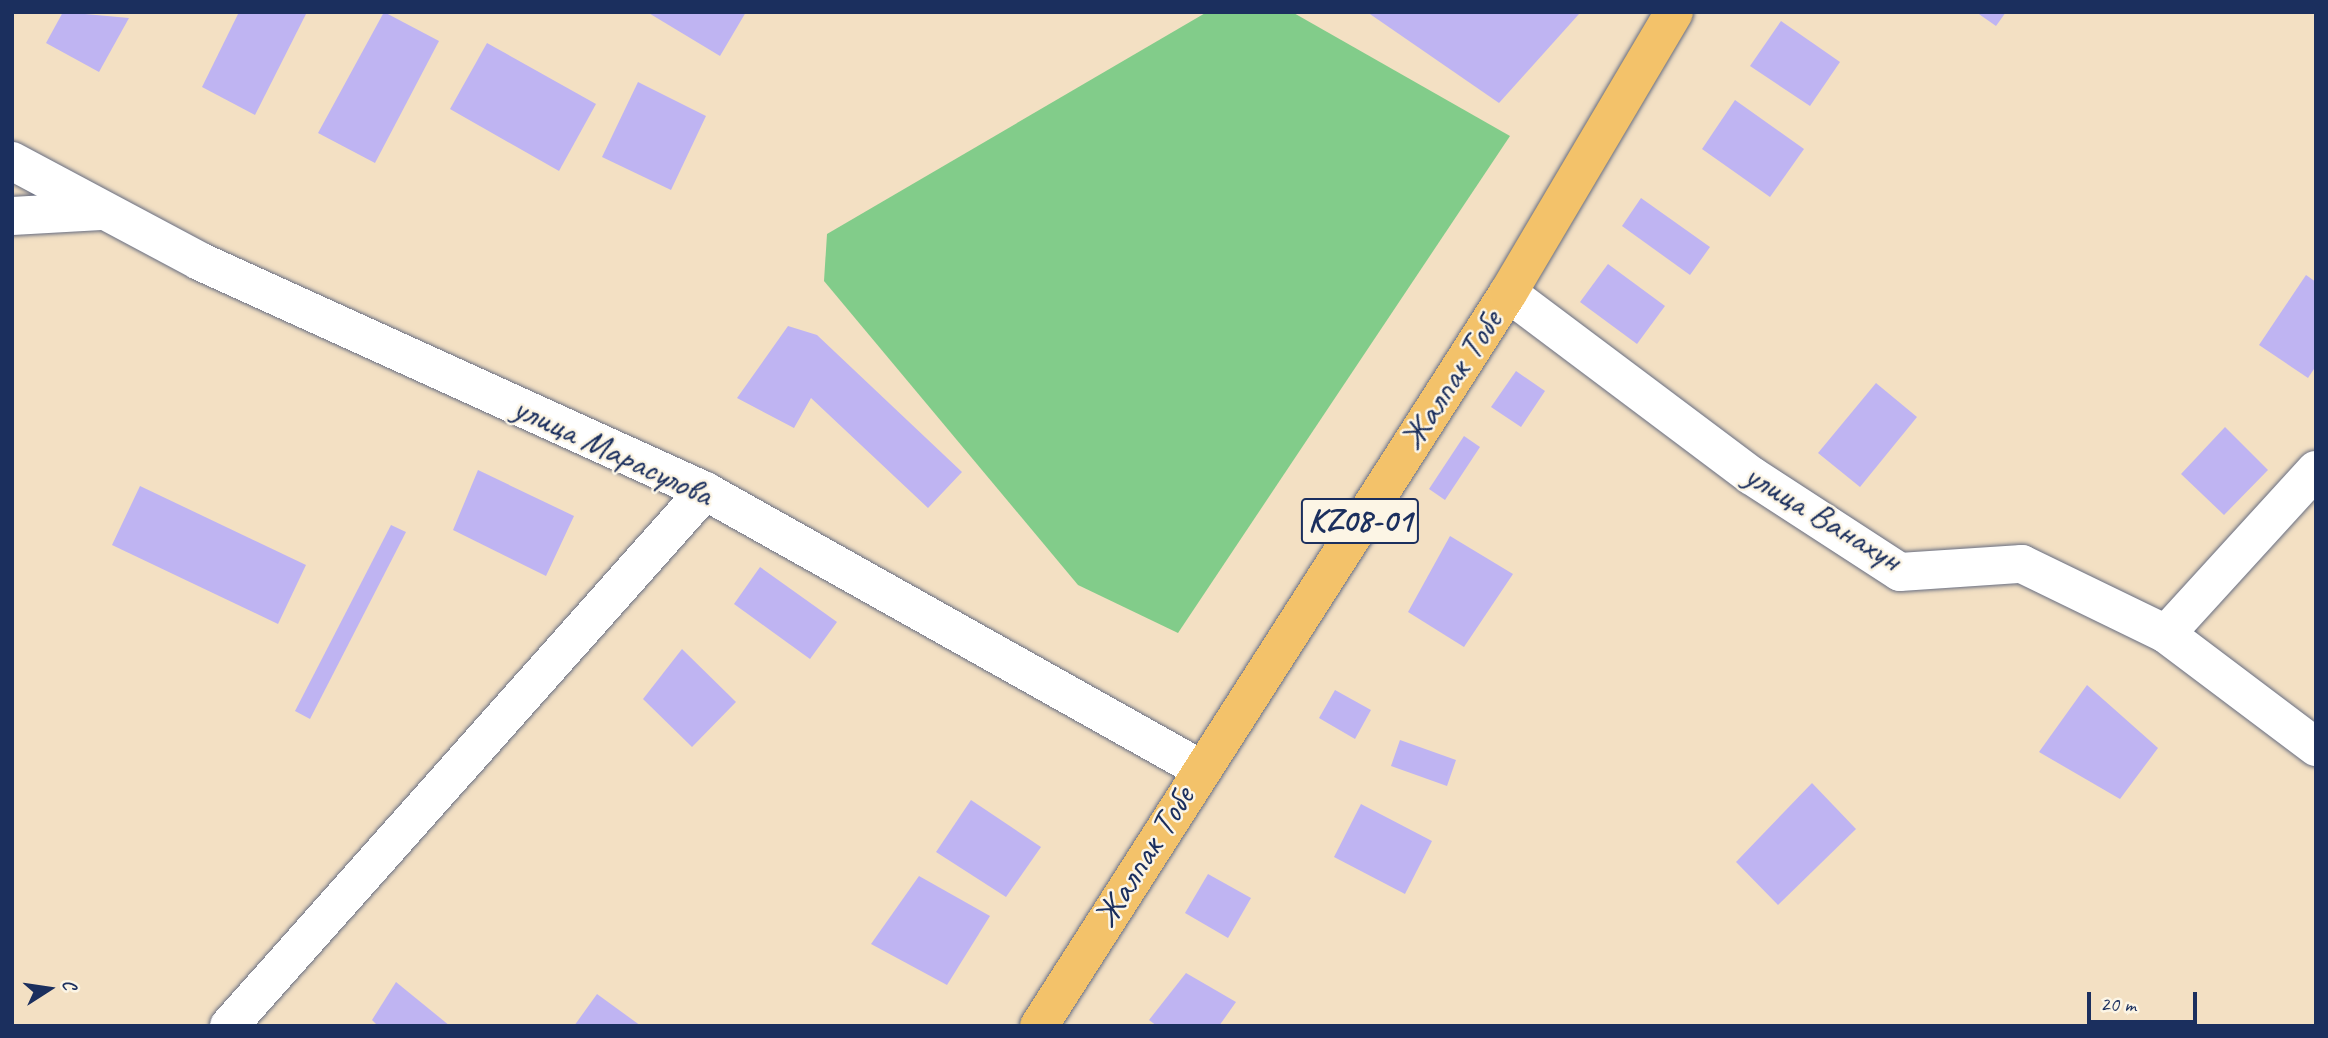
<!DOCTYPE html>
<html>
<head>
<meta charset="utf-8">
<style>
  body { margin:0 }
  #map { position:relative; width:2328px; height:1038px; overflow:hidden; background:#f3e0c3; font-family:Caveat,sans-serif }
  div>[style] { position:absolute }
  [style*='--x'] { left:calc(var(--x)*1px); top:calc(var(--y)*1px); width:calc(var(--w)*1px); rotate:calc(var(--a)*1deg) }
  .green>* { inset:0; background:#82cc8a }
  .building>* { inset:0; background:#bfb4f2 }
  .roads { filter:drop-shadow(0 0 2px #676d81) drop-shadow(0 0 2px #676d81) }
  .minor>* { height:38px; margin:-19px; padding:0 19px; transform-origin:19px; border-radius:19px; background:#fff }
  .primary>* { height:38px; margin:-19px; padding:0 19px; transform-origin:19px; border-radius:19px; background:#f3c26a }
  span { translate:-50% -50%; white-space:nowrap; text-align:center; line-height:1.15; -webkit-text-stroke:5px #fcf5e5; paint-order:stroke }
  .shield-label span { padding:2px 5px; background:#fcf5e5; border:2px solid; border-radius:5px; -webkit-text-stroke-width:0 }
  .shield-label { font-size:33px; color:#1b2f5e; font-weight:700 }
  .street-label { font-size:35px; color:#1b2f5e }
  .frame { position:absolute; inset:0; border:14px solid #1b2f5e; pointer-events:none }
  .north { position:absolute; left:14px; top:954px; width:70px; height:70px; -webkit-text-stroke:5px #fcf5e5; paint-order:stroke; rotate:78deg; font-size:19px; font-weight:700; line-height:28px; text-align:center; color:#1b2f5e }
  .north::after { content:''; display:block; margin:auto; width:24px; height:32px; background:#1b2f5e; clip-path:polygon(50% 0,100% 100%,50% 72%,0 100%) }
  .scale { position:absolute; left:2087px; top:992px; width:110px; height:32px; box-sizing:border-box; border:4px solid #1b2f5e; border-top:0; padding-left:9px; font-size:21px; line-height:24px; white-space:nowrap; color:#1b2f5e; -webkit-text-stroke:5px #fcf5e5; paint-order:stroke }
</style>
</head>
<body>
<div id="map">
  <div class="green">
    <div style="clip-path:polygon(1207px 12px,1292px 12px,1510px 136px,1178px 633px,1078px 585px,824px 281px,827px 234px)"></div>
  </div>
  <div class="building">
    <div style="clip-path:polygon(63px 12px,129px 18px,99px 72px,46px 43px)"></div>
    <div style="clip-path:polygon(239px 12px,307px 12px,255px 115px,202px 87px)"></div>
    <div style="clip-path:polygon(384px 12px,439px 41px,375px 163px,318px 133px)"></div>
    <div style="clip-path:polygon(647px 12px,746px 12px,720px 56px)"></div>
    <div style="clip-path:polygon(1367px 12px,1576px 12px,1579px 14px,1499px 103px)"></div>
    <div style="clip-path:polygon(1976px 12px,2006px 12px,1996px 26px)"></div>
    <div style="clip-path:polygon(1781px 21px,1840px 62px,1810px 106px,1750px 66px)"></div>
    <div style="clip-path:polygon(487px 43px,596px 104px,559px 171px,450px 109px)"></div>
    <div style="clip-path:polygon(638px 82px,706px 116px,671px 190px,602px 157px)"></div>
    <div style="clip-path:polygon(1735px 100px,1804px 149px,1770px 197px,1702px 149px)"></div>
    <div style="clip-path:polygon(1641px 198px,1710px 247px,1690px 275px,1622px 226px)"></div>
    <div style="clip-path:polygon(1608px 264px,1665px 306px,1637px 344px,1580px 302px)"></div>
    <div style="clip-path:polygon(2306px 275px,2316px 282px,2316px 366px,2308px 378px,2259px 345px)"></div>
    <div style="clip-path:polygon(788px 326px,817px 335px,962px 472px,928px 508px,811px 398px,794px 428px,737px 398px)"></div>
    <div style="clip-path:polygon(1516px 371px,1545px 391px,1521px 427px,1491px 407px)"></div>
    <div style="clip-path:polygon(1876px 383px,1917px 417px,1860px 487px,1818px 453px)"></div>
    <div style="clip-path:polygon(2225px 427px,2268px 470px,2224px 515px,2181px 474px)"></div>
    <div style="clip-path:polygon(1464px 436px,1480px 447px,1445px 500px,1429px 489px)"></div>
    <div style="clip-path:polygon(478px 470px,574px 516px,546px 576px,453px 530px)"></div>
    <div style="clip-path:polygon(140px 486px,306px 565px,278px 624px,112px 545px)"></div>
    <div style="clip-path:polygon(391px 525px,406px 532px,310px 719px,295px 711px)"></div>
    <div style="clip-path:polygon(1450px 536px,1513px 574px,1464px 647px,1408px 612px)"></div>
    <div style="clip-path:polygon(760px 567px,837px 622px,810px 659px,734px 604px)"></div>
    <div style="clip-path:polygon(682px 649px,736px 702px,692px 747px,643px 699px)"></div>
    <div style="clip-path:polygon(2087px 685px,2158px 748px,2120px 799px,2039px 752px)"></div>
    <div style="clip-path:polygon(1335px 690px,1371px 710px,1355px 739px,1319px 718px)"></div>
    <div style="clip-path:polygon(1400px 740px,1456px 760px,1447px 786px,1391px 766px)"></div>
    <div style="clip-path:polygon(1812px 783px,1856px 829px,1778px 905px,1736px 862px)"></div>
    <div style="clip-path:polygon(971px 800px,1041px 847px,1006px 897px,936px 852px)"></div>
    <div style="clip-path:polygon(1361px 804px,1432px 841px,1405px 894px,1334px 857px)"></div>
    <div style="clip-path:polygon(1208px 874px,1251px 898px,1228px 938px,1185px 913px)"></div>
    <div style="clip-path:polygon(919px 876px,990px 916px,947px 985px,871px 944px)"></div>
    <div style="clip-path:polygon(1186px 973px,1236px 1002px,1219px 1026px,1157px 1026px,1149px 1020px)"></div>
    <div style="clip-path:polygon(396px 982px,450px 1026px,378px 1026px,372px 1020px)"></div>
    <div style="clip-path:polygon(597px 994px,641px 1026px,574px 1026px)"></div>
  </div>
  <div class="roads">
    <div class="minor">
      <div style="--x:12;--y:161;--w:212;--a:28.1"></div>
      <div style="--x:199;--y:261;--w:556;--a:24.44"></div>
      <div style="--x:705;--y:491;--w:566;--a:29.28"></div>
      <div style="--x:12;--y:216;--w:89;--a:-3.2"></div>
      <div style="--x:1508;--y:293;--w:305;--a:36.9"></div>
      <div style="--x:1752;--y:476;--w:176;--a:33"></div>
      <div style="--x:1900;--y:572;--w:122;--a:-3.8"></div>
      <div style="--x:2022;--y:564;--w:160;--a:25.9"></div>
      <div style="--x:2166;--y:634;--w:222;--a:-47.6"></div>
      <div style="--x:2166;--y:634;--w:188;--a:37"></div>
      <div style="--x:229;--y:1026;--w:716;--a:-48.34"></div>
    </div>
    <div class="primary">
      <div style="--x:1039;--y:1026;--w:870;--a:-57.39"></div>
      <div style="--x:1508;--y:293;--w:326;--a:-59.4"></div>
    </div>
  </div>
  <div class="shield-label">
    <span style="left:1360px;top:521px">KZ08-01</span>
  </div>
  <div class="street-label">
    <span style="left:1451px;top:380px;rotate:-57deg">Жалпак Тобе</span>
    <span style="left:613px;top:451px;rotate:25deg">улица Марасулова</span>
    <span style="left:1823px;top:517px;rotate:31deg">улица Ванахун</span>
    <span style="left:1144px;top:857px;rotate:-58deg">Жалпак Тобе</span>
  </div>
  <div class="frame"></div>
  <div class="north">С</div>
  <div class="scale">20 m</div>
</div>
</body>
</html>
